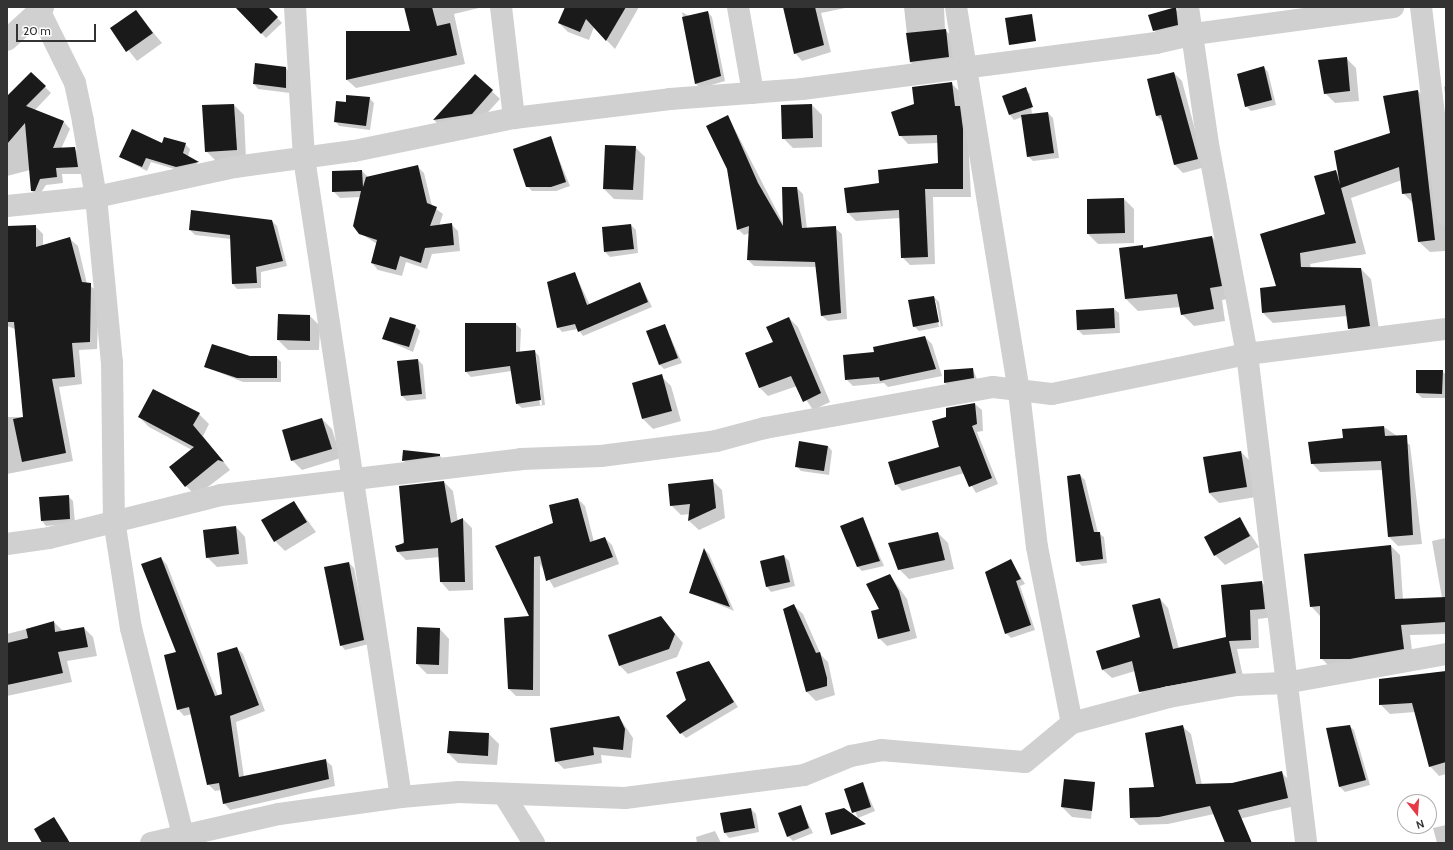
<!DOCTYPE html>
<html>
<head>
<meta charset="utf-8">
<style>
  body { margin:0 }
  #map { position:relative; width:1453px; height:850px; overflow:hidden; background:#fff; font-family:Cabin,sans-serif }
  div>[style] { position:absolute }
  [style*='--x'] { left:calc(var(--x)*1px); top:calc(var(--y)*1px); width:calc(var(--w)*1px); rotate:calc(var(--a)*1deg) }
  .shadow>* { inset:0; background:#0003 }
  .building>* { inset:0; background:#1a1a1a }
  .minor>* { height:22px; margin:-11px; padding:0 11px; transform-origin:11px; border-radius:11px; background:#d0d0d0 }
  span { translate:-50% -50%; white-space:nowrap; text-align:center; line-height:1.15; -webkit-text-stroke:4px #fff; paint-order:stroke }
  .frame { position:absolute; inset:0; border:8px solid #333; pointer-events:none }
  .north { position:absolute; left:1397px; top:794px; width:40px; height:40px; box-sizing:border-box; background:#fff; border:1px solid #adadad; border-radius:50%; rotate:163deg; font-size:11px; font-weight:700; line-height:16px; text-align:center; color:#333 }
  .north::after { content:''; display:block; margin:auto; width:14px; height:18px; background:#e63946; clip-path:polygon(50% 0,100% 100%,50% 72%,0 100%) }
  .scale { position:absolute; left:16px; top:24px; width:80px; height:18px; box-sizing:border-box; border:2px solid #333; border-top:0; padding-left:5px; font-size:12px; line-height:14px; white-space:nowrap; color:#333; -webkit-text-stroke:3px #fff; paint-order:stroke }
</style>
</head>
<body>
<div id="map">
  <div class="shadow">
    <div style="clip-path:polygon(254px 7px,267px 7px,282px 23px,266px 38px,245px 16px)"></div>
    <div style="clip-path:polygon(409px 7px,483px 7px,454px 14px,465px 64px,356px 88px,347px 80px,411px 41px)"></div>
    <div style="clip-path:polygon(566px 7px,639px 7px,615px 49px,594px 27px,589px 40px,568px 32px,559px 23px)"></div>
    <div style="clip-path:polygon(784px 7px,850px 7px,821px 13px,831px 52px,802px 61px,795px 53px)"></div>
    <div style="clip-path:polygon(904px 7px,944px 7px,945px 30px,954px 38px,957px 65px,919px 70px,910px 62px)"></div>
    <div style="clip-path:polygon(1175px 9px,1180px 13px,1182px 30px,1159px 35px,1154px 30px)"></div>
    <div style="clip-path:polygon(135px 11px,162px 43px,137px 61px,112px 29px)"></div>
    <div style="clip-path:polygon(682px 12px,689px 16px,708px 12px,712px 17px,725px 81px,701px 88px,696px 84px)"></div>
    <div style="clip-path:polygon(1346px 58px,1356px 68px,1359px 101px,1335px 103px,1325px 93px)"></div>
    <div style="clip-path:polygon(1264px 67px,1268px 72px,1276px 105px,1251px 111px,1246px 106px)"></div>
    <div style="clip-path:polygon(286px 68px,290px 73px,290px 93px,258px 89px,254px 84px)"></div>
    <div style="clip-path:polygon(31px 73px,51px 93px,34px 111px,64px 122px,70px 129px,61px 149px,74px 148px,81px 155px,84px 174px,62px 174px,63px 183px,46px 185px,38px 197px,32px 191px,30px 170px,7px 176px,7px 100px)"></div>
    <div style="clip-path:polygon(1174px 73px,1182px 81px,1205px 167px,1183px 173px,1175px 165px,1164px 123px,1157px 116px)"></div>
    <div style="clip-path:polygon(475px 75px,500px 99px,480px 121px,441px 127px,434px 120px)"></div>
    <div style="clip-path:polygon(951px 83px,959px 91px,962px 109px,967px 115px,971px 197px,933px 197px,935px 264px,910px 265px,902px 257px,900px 218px,856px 221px,848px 213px,881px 183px,939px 164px,938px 143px,908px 144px,900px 135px,915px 105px)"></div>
    <div style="clip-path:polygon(1446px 86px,1446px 101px,1444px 87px)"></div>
    <div style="clip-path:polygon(1025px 89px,1030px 94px,1032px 115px,1048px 113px,1053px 118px,1059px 158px,1033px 161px,1028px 156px,1022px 117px,1014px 120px,1010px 115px,1003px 96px)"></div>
    <div style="clip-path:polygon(1418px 91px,1429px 102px,1446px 227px,1445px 251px,1430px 252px,1419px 242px,1414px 204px,1403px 193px,1402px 180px,1351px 198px,1366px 254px,1310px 264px,1311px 268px,1361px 269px,1371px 279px,1380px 336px,1360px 339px,1349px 328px,1347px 316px,1273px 323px,1263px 313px,1277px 287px,1261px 235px,1326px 215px,1335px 171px,1339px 175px,1391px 133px)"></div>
    <div style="clip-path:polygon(369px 98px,374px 103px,370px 130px,339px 126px,335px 121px,347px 103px)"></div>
    <div style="clip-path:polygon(234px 105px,244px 115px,246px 160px,216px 161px,206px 151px)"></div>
    <div style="clip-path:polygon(812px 105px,822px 115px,822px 147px,793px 148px,783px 138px)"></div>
    <div style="clip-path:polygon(728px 116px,784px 225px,797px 188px,803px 194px,807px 229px,835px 228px,842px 234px,847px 319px,828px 321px,821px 315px,817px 267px,754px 266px,748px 260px,750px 233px,744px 235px,738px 229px)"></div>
    <div style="clip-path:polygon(550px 137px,570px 186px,556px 191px,532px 191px,527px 186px)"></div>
    <div style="clip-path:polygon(185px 144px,190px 149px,188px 157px,202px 167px,181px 171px,151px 162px,147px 171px,120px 157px,163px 145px)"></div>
    <div style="clip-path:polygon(635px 147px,645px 157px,643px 200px,614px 199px,604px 189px)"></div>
    <div style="clip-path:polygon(417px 166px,424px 173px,432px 206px,443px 214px,439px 226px,451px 224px,458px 231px,460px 251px,432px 254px,427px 269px,406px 262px,402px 276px,378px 270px,372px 263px,377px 244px,360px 233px,361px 197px,340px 198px,333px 191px,362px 171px,368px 177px)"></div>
    <div style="clip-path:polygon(1124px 199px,1134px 209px,1134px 243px,1098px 244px,1088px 234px)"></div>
    <div style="clip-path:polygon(272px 221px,277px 226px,287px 266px,261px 272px,261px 288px,237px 289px,233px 284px,231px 239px,195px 235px,190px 230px)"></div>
    <div style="clip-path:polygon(631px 225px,636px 230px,638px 253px,610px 257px,605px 252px,603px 228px)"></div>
    <div style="clip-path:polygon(35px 226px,43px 234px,43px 246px,70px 239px,78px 246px,87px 284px,99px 292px,97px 349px,79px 350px,82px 384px,59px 387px,73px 461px,7px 474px,7px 417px,24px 417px,15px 329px,7px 326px,7px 229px)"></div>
    <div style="clip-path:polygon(1212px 237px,1224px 249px,1233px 298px,1222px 300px,1225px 321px,1194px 326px,1182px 314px,1180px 307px,1138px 311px,1126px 299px,1142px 246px,1145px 249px)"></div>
    <div style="clip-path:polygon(575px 274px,590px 305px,640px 283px,652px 307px,583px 336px,578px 329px,562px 332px,558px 327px)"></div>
    <div style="clip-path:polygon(evenodd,934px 297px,939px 302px,943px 326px,919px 331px,914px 326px,934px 297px,934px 301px,936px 301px,941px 327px,939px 327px,934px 301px)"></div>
    <div style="clip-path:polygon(1114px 309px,1119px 313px,1120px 333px,1083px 335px,1078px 330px,1077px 311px)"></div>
    <div style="clip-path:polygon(279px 315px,310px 316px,320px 326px,319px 350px,288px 350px,278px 340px)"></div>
    <div style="clip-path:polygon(789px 318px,798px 327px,830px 402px,813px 410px,797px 386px,768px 396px,760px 388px,774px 342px)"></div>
    <div style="clip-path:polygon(evenodd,466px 324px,516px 324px,521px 329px,520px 352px,534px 351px,539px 356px,545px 405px,522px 408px,517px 404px,512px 371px,471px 377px,466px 372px,466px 324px,534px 355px,536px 355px,542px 405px,540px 405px,534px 355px)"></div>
    <div style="clip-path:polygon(665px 325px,682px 363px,664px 369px,660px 365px)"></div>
    <div style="clip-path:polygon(415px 326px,420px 331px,413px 352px,384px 339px)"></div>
    <div style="clip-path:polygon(925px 337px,932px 344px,942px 376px,888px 387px,884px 383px,853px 386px,846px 379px,875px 353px)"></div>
    <div style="clip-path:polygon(250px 357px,276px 357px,281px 362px,281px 382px,243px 382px,206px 367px)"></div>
    <div style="clip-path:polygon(418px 360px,423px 365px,426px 399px,407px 401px,402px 396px,398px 362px)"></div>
    <div style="clip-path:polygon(973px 369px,978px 382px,950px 387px,945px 383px)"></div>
    <div style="clip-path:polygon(1442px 371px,1446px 375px,1446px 398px,1422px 398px,1417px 393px)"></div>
    <div style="clip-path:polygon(661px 376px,671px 386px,681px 421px,653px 429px,643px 419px)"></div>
    <div style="clip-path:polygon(153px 390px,199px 414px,209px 424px,203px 436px,230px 470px,196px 496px,186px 486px,192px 450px,149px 427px,139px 417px)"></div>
    <div style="clip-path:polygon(975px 404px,982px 410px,983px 431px,977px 432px,998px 484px,976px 493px,964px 473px,902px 491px,896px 484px,941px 448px,947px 409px)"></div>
    <div style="clip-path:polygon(322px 419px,332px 429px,341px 458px,302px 470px,292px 460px)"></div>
    <div style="clip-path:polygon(1384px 427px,1410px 445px,1422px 544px,1398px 546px,1389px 537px,1383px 470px,1320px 472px,1312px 463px,1344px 439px)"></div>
    <div style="clip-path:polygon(828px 446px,832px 451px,829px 475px,801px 471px,796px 466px)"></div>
    <div style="clip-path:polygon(1241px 452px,1251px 462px,1256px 497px,1219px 503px,1209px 493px)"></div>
    <div style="clip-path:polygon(439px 455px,444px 460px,408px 465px,403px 460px)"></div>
    <div style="clip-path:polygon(1080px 475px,1085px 480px,1098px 533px,1104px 537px,1107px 563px,1082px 566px,1077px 561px)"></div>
    <div style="clip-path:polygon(712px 480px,722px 490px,725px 518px,699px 530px,689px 521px,690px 514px,681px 515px,671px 505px)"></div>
    <div style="clip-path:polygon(444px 482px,453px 491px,458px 522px,463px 519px,472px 528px,473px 590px,449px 591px,441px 582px,440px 557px,406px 560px,397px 551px)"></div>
    <div style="clip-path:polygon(68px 496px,73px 501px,75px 523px,46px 526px,42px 521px)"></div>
    <div style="clip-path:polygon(578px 499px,585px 506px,594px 542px,605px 538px,612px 545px,619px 564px,554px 588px,540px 564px,540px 696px,516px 696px,509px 689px,530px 616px,497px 546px,554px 523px)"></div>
    <div style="clip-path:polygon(294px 502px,316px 532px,285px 551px,275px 541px)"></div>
    <div style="clip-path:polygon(863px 518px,884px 566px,862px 571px,857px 566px)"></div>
    <div style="clip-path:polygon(1240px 519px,1259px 547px,1225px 565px,1215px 555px)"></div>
    <div style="clip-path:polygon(236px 527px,245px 537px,248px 564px,217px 567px,207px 557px)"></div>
    <div style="clip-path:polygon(938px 533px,948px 543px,954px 569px,909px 579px,899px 569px)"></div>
    <div style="clip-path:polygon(1446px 538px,1446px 634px,1410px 635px,1413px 658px,1331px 668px,1321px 658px,1320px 616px,1311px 606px,1391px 546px,1400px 555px,1403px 600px,1442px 598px,1432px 541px)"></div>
    <div style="clip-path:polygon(705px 550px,709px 554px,734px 611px,690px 592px)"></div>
    <div style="clip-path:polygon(784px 556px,789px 561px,795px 586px,771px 592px,767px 587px,761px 561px)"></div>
    <div style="clip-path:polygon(161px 558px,167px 565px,218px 696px,223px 695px,237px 648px,243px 654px,265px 711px,236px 722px,244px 777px,325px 760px,332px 766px,335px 786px,230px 810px,224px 803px,221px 790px,215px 791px,208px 784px,192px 714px,184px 716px,178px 709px,178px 652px)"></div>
    <div style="clip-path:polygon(1011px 560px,1025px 584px,1020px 586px,1035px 630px,1011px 638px,1006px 633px)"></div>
    <div style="clip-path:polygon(349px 563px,354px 568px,369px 644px,345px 650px,341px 645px)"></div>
    <div style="clip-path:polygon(890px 575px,907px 599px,917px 638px,887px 646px,879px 638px,880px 610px)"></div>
    <div style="clip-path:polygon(1261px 582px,1270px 590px,1273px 617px,1258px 619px,1259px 648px,1237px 649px,1244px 681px,1149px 700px,1140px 691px,1135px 671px,1112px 678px,1103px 670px,1098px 652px,1141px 638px,1160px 599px,1168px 608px,1179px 649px,1227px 638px)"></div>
    <div style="clip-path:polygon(794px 606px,803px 614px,821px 655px,828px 662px,835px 695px,816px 701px,807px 692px,784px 609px)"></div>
    <div style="clip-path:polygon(661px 617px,683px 643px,677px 657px,628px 674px,620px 666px)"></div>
    <div style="clip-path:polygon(54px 622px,64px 632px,84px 628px,93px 637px,97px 656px,67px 661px,72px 682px,7px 696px,7px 634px)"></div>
    <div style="clip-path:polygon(440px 629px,449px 639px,448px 674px,427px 674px,417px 664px)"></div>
    <div style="clip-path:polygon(709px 662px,738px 707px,686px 738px,681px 733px,687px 700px)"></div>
    <div style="clip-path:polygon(1446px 671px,1446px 774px,1439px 776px,1430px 766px,1415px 712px,1390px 714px,1380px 704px)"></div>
    <div style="clip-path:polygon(619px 717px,633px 738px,631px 758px,601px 755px,602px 763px,564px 769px,556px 761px)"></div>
    <div style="clip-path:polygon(1349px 726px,1354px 730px,1370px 785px,1345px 792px,1340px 787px,1327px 729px)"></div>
    <div style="clip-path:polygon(1183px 727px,1191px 734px,1202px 785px,1233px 784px,1281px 772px,1289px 780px,1295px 806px,1222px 823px,1214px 814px,1168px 824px,1139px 825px,1131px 817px,1155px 788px)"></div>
    <div style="clip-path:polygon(489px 734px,499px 744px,497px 765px,458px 763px,448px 753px)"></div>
    <div style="clip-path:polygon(1084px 782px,1094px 792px,1091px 819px,1072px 817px,1062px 807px)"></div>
    <div style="clip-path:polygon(863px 783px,875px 811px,858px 818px,845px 789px)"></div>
    <div style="clip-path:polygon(800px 806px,813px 833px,793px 841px,788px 836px)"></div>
    <div style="clip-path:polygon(751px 809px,756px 814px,759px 832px,729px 838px,725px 833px)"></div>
    <div style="clip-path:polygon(54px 818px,68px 839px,61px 843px,43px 843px)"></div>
    <div style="clip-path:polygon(1446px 825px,1446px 843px,1437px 843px,1433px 828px)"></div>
    <div style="clip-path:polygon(715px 831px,721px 843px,697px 843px,696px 837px)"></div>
  </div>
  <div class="building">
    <div style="clip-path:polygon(235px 7px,268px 7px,278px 17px,261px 34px)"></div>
    <div style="clip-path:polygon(404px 7px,432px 7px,437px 26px,450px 23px,457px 55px,346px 80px,346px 31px,410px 31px)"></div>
    <div style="clip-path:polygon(565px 7px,626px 7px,606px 41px,586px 19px,580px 32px,558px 23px)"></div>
    <div style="clip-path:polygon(783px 7px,815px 7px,824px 45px,794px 54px)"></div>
    <div style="clip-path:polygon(1176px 7px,1178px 25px,1153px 31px,1148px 15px)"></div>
    <div style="clip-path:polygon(136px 10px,153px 33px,126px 52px,110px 28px)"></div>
    <div style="clip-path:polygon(708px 11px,721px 76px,695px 84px,682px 17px)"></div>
    <div style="clip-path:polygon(1032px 14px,1036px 41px,1009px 45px,1005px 18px)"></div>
    <div style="clip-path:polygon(946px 29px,949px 57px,910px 62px,906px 33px)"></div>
    <div style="clip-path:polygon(1347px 57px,1350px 91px,1324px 94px,1318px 60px)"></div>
    <div style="clip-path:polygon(255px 63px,286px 67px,286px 88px,253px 84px)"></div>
    <div style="clip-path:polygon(1264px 66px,1272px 100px,1245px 107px,1237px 74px)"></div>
    <div style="clip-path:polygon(31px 72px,46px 86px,26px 106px,64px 121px,53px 148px,75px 147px,78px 167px,56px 168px,57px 177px,40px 179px,35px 191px,31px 191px,25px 123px,7px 144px,7px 96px)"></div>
    <div style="clip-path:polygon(1174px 72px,1198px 159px,1174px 165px,1161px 115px,1156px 116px,1147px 79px)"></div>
    <div style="clip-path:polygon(475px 74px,493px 90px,472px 114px,433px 120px)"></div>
    <div style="clip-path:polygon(952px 82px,955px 106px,960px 106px,963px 129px,963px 189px,925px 189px,928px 257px,901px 258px,899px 210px,847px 213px,844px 188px,879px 183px,878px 170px,938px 163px,937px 135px,899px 136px,891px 112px,914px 104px,912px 87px)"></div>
    <div style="clip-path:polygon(1026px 87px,1033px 107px,1009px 115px,1002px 96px)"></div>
    <div style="clip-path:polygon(1418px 90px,1435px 240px,1418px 242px,1411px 193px,1402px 194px,1399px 167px,1341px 188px,1356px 243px,1300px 253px,1301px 267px,1361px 268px,1370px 326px,1348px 329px,1345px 305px,1262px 313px,1260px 288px,1276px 286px,1260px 234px,1325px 214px,1314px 176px,1336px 170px,1340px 185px,1334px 151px,1390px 133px,1383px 96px)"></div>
    <div style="clip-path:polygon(346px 95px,370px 97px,366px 126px,334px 122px,336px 101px,346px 102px)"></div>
    <div style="clip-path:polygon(234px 104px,237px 150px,205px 152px,202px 105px)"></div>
    <div style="clip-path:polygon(812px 104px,813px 138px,782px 139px,781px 105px)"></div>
    <div style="clip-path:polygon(1048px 112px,1054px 153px,1027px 157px,1021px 115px)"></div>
    <div style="clip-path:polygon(728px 115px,758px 183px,783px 226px,782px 187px,797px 187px,802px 228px,836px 226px,841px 313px,821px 316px,815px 262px,747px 260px,749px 226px,737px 230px,727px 169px,706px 126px)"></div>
    <div style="clip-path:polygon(132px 129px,162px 143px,164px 137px,186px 143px,183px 153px,199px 162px,176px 167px,146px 158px,142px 167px,119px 157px)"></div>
    <div style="clip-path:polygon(551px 136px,566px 182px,551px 187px,526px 187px,513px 149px)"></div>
    <div style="clip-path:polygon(605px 145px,636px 146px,633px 190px,603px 189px)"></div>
    <div style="clip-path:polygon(418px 165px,427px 203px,437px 207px,430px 226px,452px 223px,454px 245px,425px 248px,421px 263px,400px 256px,396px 270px,371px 263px,377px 240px,359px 234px,353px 226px,361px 191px,332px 192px,332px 171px,362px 170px,363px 187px,366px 177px)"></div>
    <div style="clip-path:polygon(1124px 198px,1125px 233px,1087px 234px,1087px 199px)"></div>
    <div style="clip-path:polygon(191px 210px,272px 220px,283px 261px,256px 267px,257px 283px,232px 284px,230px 235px,189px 230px)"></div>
    <div style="clip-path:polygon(631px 224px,634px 249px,604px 252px,602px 227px)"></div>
    <div style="clip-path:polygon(36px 225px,36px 247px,70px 237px,82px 282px,91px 283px,90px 342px,72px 343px,75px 377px,52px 379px,66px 453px,22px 462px,13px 419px,23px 417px,14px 322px,7px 322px,7px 226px)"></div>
    <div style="clip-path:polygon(1212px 236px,1222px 286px,1210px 288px,1214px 309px,1181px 315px,1177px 294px,1125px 299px,1119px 248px,1143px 245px,1143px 248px)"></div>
    <div style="clip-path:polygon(575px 272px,587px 305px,640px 282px,648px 302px,578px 332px,575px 324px,557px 328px,547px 282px)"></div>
    <div style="clip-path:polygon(934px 296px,939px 322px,913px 327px,908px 300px)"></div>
    <div style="clip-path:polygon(1114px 308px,1115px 328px,1077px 330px,1076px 310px)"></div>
    <div style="clip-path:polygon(278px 314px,310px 315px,310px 341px,277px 340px)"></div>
    <div style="clip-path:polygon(390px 317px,416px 325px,409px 347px,382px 339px)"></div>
    <div style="clip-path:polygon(789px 317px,821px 393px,803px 402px,791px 376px,759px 388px,745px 353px,773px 342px,766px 327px)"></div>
    <div style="clip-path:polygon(465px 323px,516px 323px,516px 352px,535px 350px,541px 400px,516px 404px,510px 366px,465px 372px)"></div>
    <div style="clip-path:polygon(665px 324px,678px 358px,659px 365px,646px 331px)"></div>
    <div style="clip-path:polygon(925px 336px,936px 369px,880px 381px,879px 377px,845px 380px,843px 355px,874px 352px,873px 347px)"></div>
    <div style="clip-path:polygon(212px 344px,250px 356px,277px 356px,277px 378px,237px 378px,204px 367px)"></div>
    <div style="clip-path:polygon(418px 359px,422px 394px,401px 396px,397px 361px)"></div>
    <div style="clip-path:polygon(973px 368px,974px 378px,944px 383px,944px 370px)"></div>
    <div style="clip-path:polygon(1416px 370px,1443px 370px,1442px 394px,1416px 393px)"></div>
    <div style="clip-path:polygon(662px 374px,672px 411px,642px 419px,632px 383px)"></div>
    <div style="clip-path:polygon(153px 389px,200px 413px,193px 425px,224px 462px,218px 460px,185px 487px,169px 467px,194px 447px,138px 417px)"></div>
    <div style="clip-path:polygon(975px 403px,977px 424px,972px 426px,992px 478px,969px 487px,960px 466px,895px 485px,888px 462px,939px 447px,932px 421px,946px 417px,946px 408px)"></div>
    <div style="clip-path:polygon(322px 418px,332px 449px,291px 461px,282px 430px)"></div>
    <div style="clip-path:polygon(1384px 426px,1385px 436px,1407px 435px,1413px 535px,1388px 537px,1381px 461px,1311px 464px,1308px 442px,1343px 438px,1342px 429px)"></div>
    <div style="clip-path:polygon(799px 441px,828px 446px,824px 471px,795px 467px)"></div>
    <div style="clip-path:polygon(403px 450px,440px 454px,440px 456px,402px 461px)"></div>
    <div style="clip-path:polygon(1241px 451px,1247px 487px,1209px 493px,1203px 457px)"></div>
    <div style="clip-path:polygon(1080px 474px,1094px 532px,1100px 532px,1103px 559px,1076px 562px,1067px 476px)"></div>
    <div style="clip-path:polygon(713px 479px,716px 508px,688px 521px,690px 504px,670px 506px,668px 484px)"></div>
    <div style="clip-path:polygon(444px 481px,451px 523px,463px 518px,465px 582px,440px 582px,438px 548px,397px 552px,395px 546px,404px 543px,399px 486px)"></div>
    <div style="clip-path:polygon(69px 495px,70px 519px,41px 521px,39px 497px)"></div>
    <div style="clip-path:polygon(578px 498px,590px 542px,605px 537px,613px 557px,546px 581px,540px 556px,534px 557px,533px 690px,508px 689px,504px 618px,529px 616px,495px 546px,553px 523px,549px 505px)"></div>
    <div style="clip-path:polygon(294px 501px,307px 522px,274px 542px,261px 520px)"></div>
    <div style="clip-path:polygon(863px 517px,880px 561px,857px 567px,840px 526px)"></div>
    <div style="clip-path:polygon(1240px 517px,1250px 536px,1214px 556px,1204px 537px)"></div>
    <div style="clip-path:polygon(236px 526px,239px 554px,206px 558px,203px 530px)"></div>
    <div style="clip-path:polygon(938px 532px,945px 560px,898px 570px,888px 543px)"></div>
    <div style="clip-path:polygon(1391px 545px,1395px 599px,1446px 597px,1446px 622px,1401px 625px,1404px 649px,1350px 659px,1320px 659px,1320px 606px,1310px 607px,1304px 554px)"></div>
    <div style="clip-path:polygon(704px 548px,721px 586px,730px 607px,689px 593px)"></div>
    <div style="clip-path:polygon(784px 555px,790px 582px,766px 587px,760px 561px)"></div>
    <div style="clip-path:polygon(161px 557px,215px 696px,222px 694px,217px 653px,237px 647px,259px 705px,230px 716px,239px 777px,326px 759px,329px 779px,223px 804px,219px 783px,207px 785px,189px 707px,177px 710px,164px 655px,176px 652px,141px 564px)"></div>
    <div style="clip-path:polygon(1011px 559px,1021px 579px,1016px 581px,1031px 625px,1005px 634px,985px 572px)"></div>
    <div style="clip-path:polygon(349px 562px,364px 640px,340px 646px,324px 567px)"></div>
    <div style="clip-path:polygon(890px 574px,899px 591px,910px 631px,878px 639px,871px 611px,879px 609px,866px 584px)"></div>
    <div style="clip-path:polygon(1262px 581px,1265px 609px,1250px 610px,1251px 640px,1229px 641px,1236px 673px,1139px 692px,1132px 661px,1102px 670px,1096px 651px,1140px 637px,1132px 605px,1160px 598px,1173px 649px,1226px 637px,1221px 585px)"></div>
    <div style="clip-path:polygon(794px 604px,816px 653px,820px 652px,827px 678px,827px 686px,806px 692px,783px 609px)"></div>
    <div style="clip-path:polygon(661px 616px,675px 634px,669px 649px,619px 666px,608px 635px)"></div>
    <div style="clip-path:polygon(54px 621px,55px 632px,84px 627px,88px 647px,58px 652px,63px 673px,7px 685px,7px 643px,28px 638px,26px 629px)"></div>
    <div style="clip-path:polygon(417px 627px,440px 628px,439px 665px,416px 664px)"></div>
    <div style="clip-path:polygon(709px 661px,734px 702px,680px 734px,666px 716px,686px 700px,676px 672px)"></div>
    <div style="clip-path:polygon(1446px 671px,1446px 762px,1429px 767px,1412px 703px,1379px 705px,1379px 679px)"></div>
    <div style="clip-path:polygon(619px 716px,625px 729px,623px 750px,593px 747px,594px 755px,555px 762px,550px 728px)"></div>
    <div style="clip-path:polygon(1183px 725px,1196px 784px,1232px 783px,1282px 771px,1288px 798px,1238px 810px,1252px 843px,1225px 843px,1210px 806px,1159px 817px,1130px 818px,1129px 788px,1154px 787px,1145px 733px)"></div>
    <div style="clip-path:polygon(1350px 725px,1366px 780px,1339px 787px,1326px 728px)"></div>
    <div style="clip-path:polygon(449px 731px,489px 733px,488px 756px,447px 753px)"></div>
    <div style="clip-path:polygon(1064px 779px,1095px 782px,1092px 811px,1061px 807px)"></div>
    <div style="clip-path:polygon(863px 782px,871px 807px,852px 813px,844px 789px)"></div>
    <div style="clip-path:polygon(801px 805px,809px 828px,787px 837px,778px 813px)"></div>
    <div style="clip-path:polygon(751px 808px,755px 828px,724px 833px,720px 813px)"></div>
    <div style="clip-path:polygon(844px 808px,866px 824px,831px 835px,825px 813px)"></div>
    <div style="clip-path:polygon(54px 817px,70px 843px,42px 843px,34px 829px)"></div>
  </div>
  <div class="minor">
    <div style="--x:295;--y:7;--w:151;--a:86.6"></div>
    <div style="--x:304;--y:158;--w:646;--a:81.37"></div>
    <div style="--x:501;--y:7;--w:112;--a:83.3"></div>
    <div style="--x:738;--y:7;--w:87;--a:80.1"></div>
    <div style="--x:956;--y:7;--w:390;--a:80.7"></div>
    <div style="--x:1019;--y:392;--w:156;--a:83.4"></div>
    <div style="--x:1037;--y:547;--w:179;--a:78.8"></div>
    <div style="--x:1188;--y:7;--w:138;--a:81.7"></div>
    <div style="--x:1208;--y:144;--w:214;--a:79.5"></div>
    <div style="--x:1247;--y:354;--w:493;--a:83.1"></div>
    <div style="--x:1421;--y:7;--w:209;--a:83.1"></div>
    <div style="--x:39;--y:10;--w:81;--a:63.7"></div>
    <div style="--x:75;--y:83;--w:40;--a:78"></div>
    <div style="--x:83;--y:122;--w:76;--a:80.2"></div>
    <div style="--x:96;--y:197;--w:166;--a:84.5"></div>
    <div style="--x:112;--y:362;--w:158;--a:89.3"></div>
    <div style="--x:114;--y:520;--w:109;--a:81.1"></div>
    <div style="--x:131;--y:628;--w:222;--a:75.9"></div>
    <div style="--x:7;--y:40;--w:49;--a:-42.5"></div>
    <div style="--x:7;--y:206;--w:89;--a:-5.8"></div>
    <div style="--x:96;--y:197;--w:142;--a:-12.2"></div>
    <div style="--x:235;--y:167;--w:120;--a:-7.7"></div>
    <div style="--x:354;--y:151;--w:163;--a:-11.7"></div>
    <div style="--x:514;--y:118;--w:157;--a:-6.9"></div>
    <div style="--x:670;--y:99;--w:132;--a:-4.3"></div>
    <div style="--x:802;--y:89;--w:357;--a:-7.4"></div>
    <div style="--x:1156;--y:43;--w:39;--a:-13"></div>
    <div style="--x:1194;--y:34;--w:201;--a:-7.7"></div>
    <div style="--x:7;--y:544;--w:42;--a:-8.1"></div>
    <div style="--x:49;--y:538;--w:177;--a:-14"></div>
    <div style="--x:221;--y:495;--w:302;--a:-6.8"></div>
    <div style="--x:521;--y:459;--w:80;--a:-2.1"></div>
    <div style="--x:601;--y:456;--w:116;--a:-7.4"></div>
    <div style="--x:716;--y:441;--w:51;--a:-14.9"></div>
    <div style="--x:765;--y:428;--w:232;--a:-10.2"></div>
    <div style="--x:993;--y:387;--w:59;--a:6.8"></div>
    <div style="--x:1052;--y:394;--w:199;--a:-11.6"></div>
    <div style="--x:1247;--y:354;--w:201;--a:-7.2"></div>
    <div style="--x:504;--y:795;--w:57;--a:58"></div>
    <div style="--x:151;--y:843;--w:131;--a:-12.8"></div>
    <div style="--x:279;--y:814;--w:123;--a:-7.9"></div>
    <div style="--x:401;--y:797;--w:58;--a:-4.9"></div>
    <div style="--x:459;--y:792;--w:166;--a:2.1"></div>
    <div style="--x:625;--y:798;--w:180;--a:-7.3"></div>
    <div style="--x:804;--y:775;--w:51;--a:-22"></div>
    <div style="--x:851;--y:756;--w:31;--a:-11"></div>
    <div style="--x:881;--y:750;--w:144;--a:4.8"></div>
    <div style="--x:1025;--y:762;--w:61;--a:-39.7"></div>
    <div style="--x:1072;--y:723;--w:100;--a:-15"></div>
    <div style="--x:1169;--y:697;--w:69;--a:-10"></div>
    <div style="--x:1237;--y:685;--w:48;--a:-2.4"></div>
    <div style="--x:1285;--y:683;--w:164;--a:-10.2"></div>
  </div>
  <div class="frame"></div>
  <div class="north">N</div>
  <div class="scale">20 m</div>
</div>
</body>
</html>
